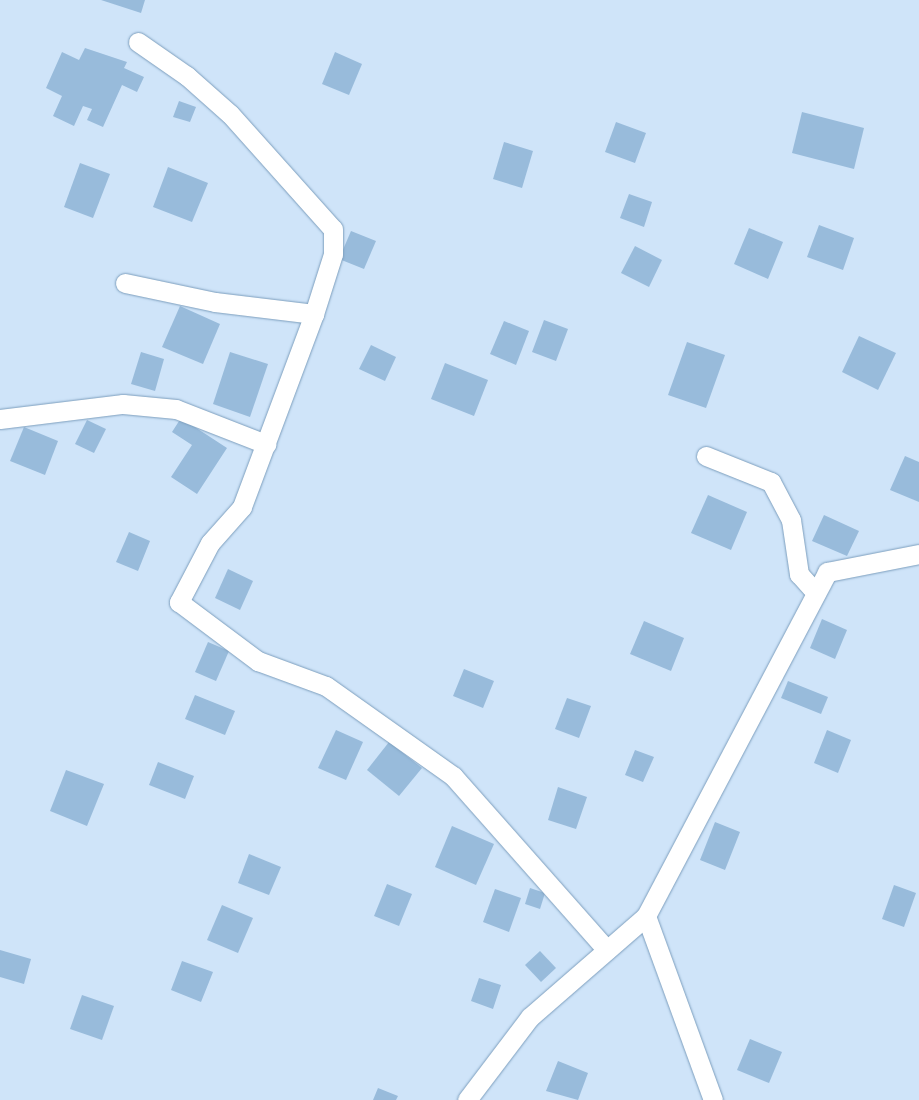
<!DOCTYPE html>
<html>
<head>
<meta charset="utf-8">
<style>
  body { margin:0 }
  #map { position:relative; width:919px; height:1100px; overflow:hidden; background:#cfe4f9; font-family:"Work Sans",sans-serif }
  div>[style] { position:absolute }
  [style*='--x'] { left:calc(var(--x)*1px); top:calc(var(--y)*1px); width:calc(var(--w)*1px); rotate:calc(var(--a)*1deg) }
  .building>* { inset:0; background:#98bbdb }
  .roads { filter:drop-shadow(0 0 1px #7c9ebd) drop-shadow(0 0 1px #7c9ebd) }
  .minor>* { height:19px; margin:-9.5px; padding:0 9.5px; transform-origin:9.5px; border-radius:9.5px; background:#fff }
  span { translate:-50% -50%; white-space:nowrap; text-align:center; line-height:1.15; -webkit-text-stroke:4.5px #fff; paint-order:stroke }
</style>
</head>
<body>
<div id="map">
  <div class="building">
    <div style="clip-path:polygon(101px 0,145px 0,141px 13px)"></div>
    <div style="clip-path:polygon(85px 48px,127px 62px,124px 68px,144px 77px,137px 92px,122px 85px,103px 127px,87px 120px,92px 109px,83px 106px,74px 126px,53px 116px,62px 96px,46px 88px,62px 52px,79px 60px)"></div>
    <div style="clip-path:polygon(335px 52px,362px 64px,349px 95px,322px 84px)"></div>
    <div style="clip-path:polygon(179px 101px,196px 107px,190px 122px,173px 117px)"></div>
    <div style="clip-path:polygon(802px 112px,864px 128px,854px 169px,792px 153px)"></div>
    <div style="clip-path:polygon(616px 122px,646px 133px,635px 163px,605px 152px)"></div>
    <div style="clip-path:polygon(504px 142px,533px 151px,522px 188px,493px 179px)"></div>
    <div style="clip-path:polygon(80px 163px,110px 174px,93px 218px,64px 207px)"></div>
    <div style="clip-path:polygon(168px 167px,208px 183px,192px 222px,153px 207px)"></div>
    <div style="clip-path:polygon(629px 194px,652px 202px,644px 227px,620px 218px)"></div>
    <div style="clip-path:polygon(819px 225px,854px 238px,843px 270px,807px 257px)"></div>
    <div style="clip-path:polygon(749px 228px,783px 242px,768px 279px,734px 264px)"></div>
    <div style="clip-path:polygon(351px 231px,376px 241px,364px 269px,339px 259px)"></div>
    <div style="clip-path:polygon(635px 246px,662px 260px,649px 287px,621px 273px)"></div>
    <div style="clip-path:polygon(180px 306px,220px 324px,203px 364px,162px 347px)"></div>
    <div style="clip-path:polygon(544px 320px,568px 329px,556px 361px,532px 352px)"></div>
    <div style="clip-path:polygon(504px 321px,529px 331px,516px 365px,490px 354px)"></div>
    <div style="clip-path:polygon(859px 336px,896px 353px,878px 390px,842px 372px)"></div>
    <div style="clip-path:polygon(687px 342px,725px 355px,706px 408px,668px 395px)"></div>
    <div style="clip-path:polygon(371px 345px,396px 357px,385px 381px,359px 369px)"></div>
    <div style="clip-path:polygon(141px 352px,164px 359px,155px 391px,131px 384px)"></div>
    <div style="clip-path:polygon(230px 352px,268px 364px,250px 417px,213px 404px)"></div>
    <div style="clip-path:polygon(445px 363px,488px 380px,474px 416px,431px 399px)"></div>
    <div style="clip-path:polygon(181px 418px,227px 448px,197px 494px,171px 477px,192px 445px,172px 432px)"></div>
    <div style="clip-path:polygon(87px 420px,106px 429px,94px 453px,75px 444px)"></div>
    <div style="clip-path:polygon(24px 427px,58px 441px,45px 475px,10px 461px)"></div>
    <div style="clip-path:polygon(905px 456px,919px 462px,919px 502px,890px 490px)"></div>
    <div style="clip-path:polygon(708px 495px,747px 512px,731px 550px,691px 533px)"></div>
    <div style="clip-path:polygon(824px 515px,859px 531px,847px 556px,812px 541px)"></div>
    <div style="clip-path:polygon(129px 532px,150px 541px,138px 571px,116px 562px)"></div>
    <div style="clip-path:polygon(228px 569px,253px 581px,240px 610px,215px 598px)"></div>
    <div style="clip-path:polygon(822px 619px,847px 630px,835px 659px,810px 648px)"></div>
    <div style="clip-path:polygon(644px 621px,684px 638px,671px 671px,630px 654px)"></div>
    <div style="clip-path:polygon(208px 642px,229px 651px,216px 681px,195px 672px)"></div>
    <div style="clip-path:polygon(464px 669px,494px 681px,483px 708px,453px 696px)"></div>
    <div style="clip-path:polygon(788px 681px,828px 697px,821px 714px,781px 698px)"></div>
    <div style="clip-path:polygon(195px 695px,235px 711px,225px 735px,185px 719px)"></div>
    <div style="clip-path:polygon(567px 698px,591px 706px,579px 738px,555px 729px)"></div>
    <div style="clip-path:polygon(336px 730px,363px 742px,346px 780px,318px 768px)"></div>
    <div style="clip-path:polygon(827px 730px,851px 740px,838px 773px,814px 763px)"></div>
    <div style="clip-path:polygon(389px 742px,422px 768px,399px 796px,367px 770px)"></div>
    <div style="clip-path:polygon(635px 750px,654px 757px,643px 782px,625px 775px)"></div>
    <div style="clip-path:polygon(158px 762px,194px 776px,185px 799px,149px 785px)"></div>
    <div style="clip-path:polygon(66px 770px,104px 784px,87px 826px,50px 811px)"></div>
    <div style="clip-path:polygon(558px 787px,587px 797px,576px 829px,548px 820px)"></div>
    <div style="clip-path:polygon(715px 822px,740px 832px,725px 870px,700px 860px)"></div>
    <div style="clip-path:polygon(452px 826px,494px 844px,476px 885px,435px 867px)"></div>
    <div style="clip-path:polygon(249px 854px,281px 867px,269px 895px,238px 883px)"></div>
    <div style="clip-path:polygon(387px 884px,412px 894px,399px 926px,374px 916px)"></div>
    <div style="clip-path:polygon(894px 885px,916px 893px,904px 927px,882px 919px)"></div>
    <div style="clip-path:polygon(530px 888px,545px 893px,540px 909px,525px 904px)"></div>
    <div style="clip-path:polygon(495px 889px,521px 898px,509px 932px,483px 922px)"></div>
    <div style="clip-path:polygon(222px 905px,253px 918px,238px 953px,207px 940px)"></div>
    <div style="clip-path:polygon(0 950px,31px 959px,24px 984px,0 977px)"></div>
    <div style="clip-path:polygon(540px 951px,556px 968px,541px 982px,525px 965px)"></div>
    <div style="clip-path:polygon(182px 961px,213px 972px,201px 1002px,171px 990px)"></div>
    <div style="clip-path:polygon(479px 978px,501px 985px,493px 1009px,471px 1001px)"></div>
    <div style="clip-path:polygon(82px 995px,114px 1006px,102px 1040px,70px 1029px)"></div>
    <div style="clip-path:polygon(750px 1039px,782px 1052px,769px 1083px,737px 1070px)"></div>
    <div style="clip-path:polygon(558px 1061px,588px 1073px,578px 1100px,546px 1091px)"></div>
    <div style="clip-path:polygon(378px 1088px,398px 1096px,396px 1100px,373px 1100px)"></div>
  </div>
  <div class="roads">
    <div class="minor">
      <div style="--x:138;--y:42;--w:60;--a:34.8"></div>
      <div style="--x:187;--y:76;--w:57;--a:41.5"></div>
      <div style="--x:230;--y:114;--w:154;--a:48.2"></div>
      <div style="--x:333;--y:229;--w:25;--a:90"></div>
      <div style="--x:333;--y:254;--w:63;--a:107.6"></div>
      <div style="--x:314;--y:314;--w:206;--a:110.5"></div>
      <div style="--x:242;--y:507;--w:48;--a:131.6"></div>
      <div style="--x:210;--y:543;--w:67;--a:117.7"></div>
      <div style="--x:179;--y:602;--w:99;--a:36.8"></div>
      <div style="--x:258;--y:661;--w:72;--a:20.2"></div>
      <div style="--x:326;--y:686;--w:156;--a:35.3"></div>
      <div style="--x:453;--y:776;--w:232;--a:48.5"></div>
      <div style="--x:125;--y:283;--w:92;--a:11.9"></div>
      <div style="--x:215;--y:302;--w:100;--a:6.9"></div>
      <div style="--x:0;--y:419;--w:124;--a:-7"></div>
      <div style="--x:123;--y:404;--w:53;--a:5.4"></div>
      <div style="--x:176;--y:409;--w:97;--a:21.3"></div>
      <div style="--x:706;--y:456;--w:70;--a:21.8"></div>
      <div style="--x:771;--y:482;--w:43;--a:62.2"></div>
      <div style="--x:791;--y:520;--w:55;--a:81.6"></div>
      <div style="--x:799;--y:574;--w:25;--a:48"></div>
      <div style="--x:646;--y:916;--w:196;--a:70"></div>
      <div style="--x:467;--y:1100;--w:104;--a:-52.8"></div>
      <div style="--x:530;--y:1017;--w:154;--a:-41"></div>
      <div style="--x:646;--y:916;--w:389;--a:-62.2"></div>
      <div style="--x:827;--y:572;--w:94;--a:-11.1"></div>
    </div>
  </div>
</div>
</body>
</html>
